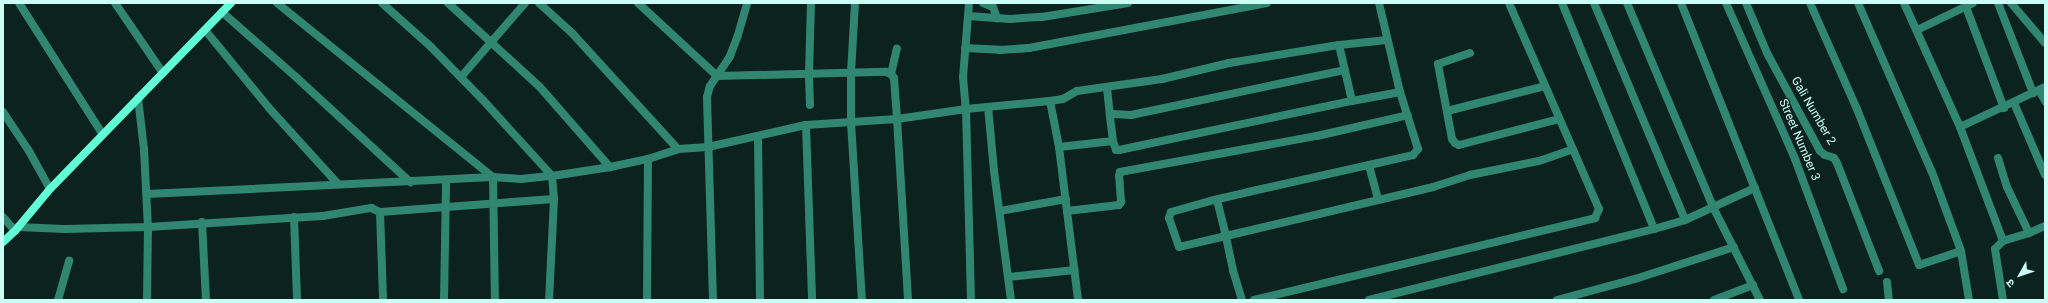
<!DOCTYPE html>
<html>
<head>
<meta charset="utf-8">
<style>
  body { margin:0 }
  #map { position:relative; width:2048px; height:303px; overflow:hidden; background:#0b221f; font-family:Roboto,"Noto Sans Devanagari",sans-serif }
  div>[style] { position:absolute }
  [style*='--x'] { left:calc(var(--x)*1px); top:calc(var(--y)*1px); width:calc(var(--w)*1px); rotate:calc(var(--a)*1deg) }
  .street>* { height:8px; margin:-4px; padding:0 4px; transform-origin:4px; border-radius:4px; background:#308671 }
  .secondary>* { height:8px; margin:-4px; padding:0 4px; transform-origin:4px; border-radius:4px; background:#62ffd6 }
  span { translate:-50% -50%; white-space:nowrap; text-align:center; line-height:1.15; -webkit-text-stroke:3px #0b221f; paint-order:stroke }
  .street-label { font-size:12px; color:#cbfff6 }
  .frame { position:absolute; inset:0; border:4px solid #cbfff6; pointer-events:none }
  .north { position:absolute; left:2000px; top:255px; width:40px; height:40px; -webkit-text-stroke:3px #0b221f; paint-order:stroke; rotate:230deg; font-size:11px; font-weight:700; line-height:16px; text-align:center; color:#cbfff6 }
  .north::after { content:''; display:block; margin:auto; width:14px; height:18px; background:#cbfff6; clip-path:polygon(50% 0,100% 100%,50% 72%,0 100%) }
</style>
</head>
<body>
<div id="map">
  <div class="street">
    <div style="--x:19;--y:3;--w:156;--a:57.5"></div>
    <div style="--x:115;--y:3;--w:85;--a:55.6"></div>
    <div style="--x:277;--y:3;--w:277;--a:38.9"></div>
    <div style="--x:493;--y:177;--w:123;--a:89.1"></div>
    <div style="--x:382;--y:3;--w:66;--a:41.9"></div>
    <div style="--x:431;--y:47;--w:73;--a:45.6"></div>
    <div style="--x:482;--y:99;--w:104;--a:47.7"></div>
    <div style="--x:552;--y:176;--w:23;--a:85"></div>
    <div style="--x:554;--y:199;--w:101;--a:92.8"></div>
    <div style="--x:448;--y:3;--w:123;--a:42.4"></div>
    <div style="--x:539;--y:86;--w:108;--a:48.8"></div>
    <div style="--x:539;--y:3;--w:45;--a:42.3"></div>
    <div style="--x:572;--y:33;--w:157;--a:47.6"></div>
    <div style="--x:638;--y:3;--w:108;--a:42.7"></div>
    <div style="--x:717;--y:76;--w:169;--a:-1.4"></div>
    <div style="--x:886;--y:72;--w:5;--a:22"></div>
    <div style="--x:891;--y:74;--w:5;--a:53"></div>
    <div style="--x:894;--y:78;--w:41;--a:85.8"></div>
    <div style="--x:897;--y:119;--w:181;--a:86.5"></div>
    <div style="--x:855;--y:3;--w:70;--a:93.3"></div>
    <div style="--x:851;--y:73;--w:49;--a:90"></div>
    <div style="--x:851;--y:122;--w:178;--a:86.5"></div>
    <div style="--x:969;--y:3;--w:74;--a:94.6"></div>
    <div style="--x:963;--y:77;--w:32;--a:85"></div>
    <div style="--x:966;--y:109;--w:191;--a:88.5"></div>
    <div style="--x:983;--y:3;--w:11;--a:22"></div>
    <div style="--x:993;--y:7;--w:12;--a:70"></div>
    <div style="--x:1562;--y:3;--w:244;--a:67.8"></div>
    <div style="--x:1594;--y:3;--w:235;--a:67.2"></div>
    <div style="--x:1627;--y:3;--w:221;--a:67.1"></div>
    <div style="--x:1713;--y:207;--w:104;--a:63.2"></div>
    <div style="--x:1681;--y:3;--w:319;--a:68.3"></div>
    <div style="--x:1726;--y:3;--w:171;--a:66.1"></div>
    <div style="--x:1795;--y:159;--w:139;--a:69.7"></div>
    <div style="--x:1746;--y:3;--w:54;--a:67.2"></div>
    <div style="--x:1767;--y:53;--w:111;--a:61.6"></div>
    <div style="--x:1820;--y:151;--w:6;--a:39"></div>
    <div style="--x:1825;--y:155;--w:9;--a:18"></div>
    <div style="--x:1834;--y:158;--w:6;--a:59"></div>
    <div style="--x:1837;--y:163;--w:116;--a:68.7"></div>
    <div style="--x:1810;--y:3;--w:116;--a:66.1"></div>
    <div style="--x:1857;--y:109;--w:168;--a:68.3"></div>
    <div style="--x:1919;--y:265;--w:44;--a:-18.4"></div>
    <div style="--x:1858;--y:3;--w:184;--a:66.4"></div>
    <div style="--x:1932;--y:172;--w:84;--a:69.8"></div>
    <div style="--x:1961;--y:251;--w:50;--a:80.7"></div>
    <div style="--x:1904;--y:3;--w:136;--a:65.7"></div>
    <div style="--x:1960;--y:127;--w:122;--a:69.3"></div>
    <div style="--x:1998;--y:3;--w:97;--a:68.7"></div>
    <div style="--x:2011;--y:3;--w:52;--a:49.6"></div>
    <div style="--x:1966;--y:7;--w:108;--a:69.4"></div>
    <div style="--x:222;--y:12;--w:100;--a:41.3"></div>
    <div style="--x:297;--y:78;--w:154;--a:42.6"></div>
    <div style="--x:968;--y:16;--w:42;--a:4.1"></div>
    <div style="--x:1010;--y:19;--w:32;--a:-4"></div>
    <div style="--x:1042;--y:17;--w:87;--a:-9.2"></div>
    <div style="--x:205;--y:30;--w:101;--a:50.6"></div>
    <div style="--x:269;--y:108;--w:103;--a:47.8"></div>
    <div style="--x:1917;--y:30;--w:62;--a:-25.7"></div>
    <div style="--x:1387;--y:40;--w:48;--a:174.1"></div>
    <div style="--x:1339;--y:45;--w:57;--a:76.9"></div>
    <div style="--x:1352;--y:101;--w:49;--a:-10.6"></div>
    <div style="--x:965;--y:48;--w:35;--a:3"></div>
    <div style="--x:1000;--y:50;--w:29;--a:-4"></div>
    <div style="--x:1029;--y:48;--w:242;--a:-10.7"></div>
    <div style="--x:1470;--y:53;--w:34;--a:161"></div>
    <div style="--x:1438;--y:64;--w:76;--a:79.4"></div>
    <div style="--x:1452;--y:139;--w:5;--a:53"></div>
    <div style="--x:1455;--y:143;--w:4;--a:27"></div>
    <div style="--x:1459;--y:145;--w:103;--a:-14.6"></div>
    <div style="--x:891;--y:74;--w:26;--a:-77"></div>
    <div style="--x:461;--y:77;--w:98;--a:-49.1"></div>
    <div style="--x:1107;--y:88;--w:27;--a:84"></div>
    <div style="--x:2039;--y:90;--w:13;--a:61"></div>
    <div style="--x:138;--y:98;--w:51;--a:83.3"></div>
    <div style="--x:144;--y:149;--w:78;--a:87.1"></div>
    <div style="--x:148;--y:227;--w:73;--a:90.8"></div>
    <div style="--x:1050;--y:101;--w:47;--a:78.9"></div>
    <div style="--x:1059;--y:147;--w:154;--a:82.9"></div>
    <div style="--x:2014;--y:103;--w:78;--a:66.7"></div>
    <div style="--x:810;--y:105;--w:31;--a:-92"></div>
    <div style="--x:809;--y:74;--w:71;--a:-88.4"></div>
    <div style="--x:988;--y:107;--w:64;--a:84.6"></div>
    <div style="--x:994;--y:171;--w:130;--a:82.5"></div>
    <div style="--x:1447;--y:111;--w:101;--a:-14.3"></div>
    <div style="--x:3;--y:112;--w:47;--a:56.3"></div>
    <div style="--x:29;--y:151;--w:43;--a:61.1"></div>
    <div style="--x:806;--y:125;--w:91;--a:-3.8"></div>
    <div style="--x:897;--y:119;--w:70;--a:-8.2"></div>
    <div style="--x:966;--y:109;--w:84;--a:-5.4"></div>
    <div style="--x:1050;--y:101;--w:13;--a:-9"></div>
    <div style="--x:1063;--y:99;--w:16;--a:-30"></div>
    <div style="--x:1077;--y:91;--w:86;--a:-8"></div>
    <div style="--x:1162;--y:79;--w:69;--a:-13.4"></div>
    <div style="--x:1229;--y:63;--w:111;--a:-9.3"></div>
    <div style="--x:1960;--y:127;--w:94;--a:-25.2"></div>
    <div style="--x:758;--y:136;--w:164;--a:89.3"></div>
    <div style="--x:1113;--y:141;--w:26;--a:-97"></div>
    <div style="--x:1110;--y:115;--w:3;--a:-18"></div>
    <div style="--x:1113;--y:114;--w:18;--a:3"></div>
    <div style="--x:1131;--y:115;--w:218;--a:-11.9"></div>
    <div style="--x:1059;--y:147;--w:54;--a:-6.3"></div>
    <div style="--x:1113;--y:141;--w:9;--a:72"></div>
    <div style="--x:1116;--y:150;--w:3;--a:0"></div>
    <div style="--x:1119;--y:150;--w:238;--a:-11.9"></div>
    <div style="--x:1998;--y:158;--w:30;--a:73"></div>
    <div style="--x:2007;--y:187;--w:51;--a:64.4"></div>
    <div style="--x:2029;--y:233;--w:27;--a:163"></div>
    <div style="--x:2003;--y:241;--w:11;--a:135"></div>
    <div style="--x:1995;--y:249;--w:52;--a:81.1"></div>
    <div style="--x:147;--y:194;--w:346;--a:-2.8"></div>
    <div style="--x:493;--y:177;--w:28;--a:4"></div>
    <div style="--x:521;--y:179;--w:31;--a:-6"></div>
    <div style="--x:552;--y:176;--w:59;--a:-8.8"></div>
    <div style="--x:610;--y:167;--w:39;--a:-12"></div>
    <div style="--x:648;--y:159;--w:32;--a:-18"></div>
    <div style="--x:678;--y:149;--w:30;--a:-4"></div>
    <div style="--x:708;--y:147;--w:100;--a:-12.7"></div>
    <div style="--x:806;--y:125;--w:175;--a:88"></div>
    <div style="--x:1378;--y:199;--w:35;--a:-105"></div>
    <div style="--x:1369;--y:165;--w:45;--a:-12.8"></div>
    <div style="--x:1413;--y:155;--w:8;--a:-50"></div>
    <div style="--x:1418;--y:149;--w:60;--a:-107.5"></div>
    <div style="--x:1400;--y:92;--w:91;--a:-103.3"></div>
    <div style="--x:1217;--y:200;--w:37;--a:76"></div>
    <div style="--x:1226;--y:236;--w:48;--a:166.8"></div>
    <div style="--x:1179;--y:247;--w:31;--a:-109"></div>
    <div style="--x:1169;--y:218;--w:6;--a:-72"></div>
    <div style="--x:1171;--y:212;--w:45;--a:-15.6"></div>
    <div style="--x:1214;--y:200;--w:35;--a:-13"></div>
    <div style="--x:1248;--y:192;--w:124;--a:-12.6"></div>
    <div style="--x:1000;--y:211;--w:67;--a:-10.3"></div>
    <div style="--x:1067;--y:211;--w:52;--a:-6.6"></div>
    <div style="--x:1119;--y:205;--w:4;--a:-56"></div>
    <div style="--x:1121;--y:202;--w:26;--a:-94"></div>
    <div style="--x:1119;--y:176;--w:4;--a:-76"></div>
    <div style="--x:1120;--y:172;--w:200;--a:-10.4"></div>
    <div style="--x:1317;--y:136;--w:93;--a:-13"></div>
    <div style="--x:380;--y:212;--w:88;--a:88"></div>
    <div style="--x:3;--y:217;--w:18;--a:49"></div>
    <div style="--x:294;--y:217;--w:83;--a:87.9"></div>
    <div style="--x:202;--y:222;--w:78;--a:87.1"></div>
    <div style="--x:18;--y:227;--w:46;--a:2.5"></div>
    <div style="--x:64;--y:229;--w:84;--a:-1.4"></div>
    <div style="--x:148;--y:227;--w:175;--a:-3.6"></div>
    <div style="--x:323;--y:216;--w:49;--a:-9.5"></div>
    <div style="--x:371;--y:208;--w:10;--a:24"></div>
    <div style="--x:380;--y:212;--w:174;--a:-4.3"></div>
    <div style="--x:2029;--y:233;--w:17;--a:-24"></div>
    <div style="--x:1009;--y:277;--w:66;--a:-6.1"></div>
    <div style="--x:1887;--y:282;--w:18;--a:84"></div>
    <div style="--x:58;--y:300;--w:41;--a:-74.2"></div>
    <div style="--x:444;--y:300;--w:120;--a:-89"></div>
    <div style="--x:647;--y:300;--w:141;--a:-89.6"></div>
    <div style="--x:713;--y:300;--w:203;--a:-91.7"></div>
    <div style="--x:707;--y:97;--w:11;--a:-75"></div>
    <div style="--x:710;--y:86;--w:36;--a:-56"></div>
    <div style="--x:730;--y:56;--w:22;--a:-69"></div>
    <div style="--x:738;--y:35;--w:33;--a:-74"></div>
    <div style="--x:1242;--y:300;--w:31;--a:-107"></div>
    <div style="--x:1233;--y:270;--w:35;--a:-102"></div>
    <div style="--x:1226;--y:236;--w:213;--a:-13.3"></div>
    <div style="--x:1433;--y:187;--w:39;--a:-18"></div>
    <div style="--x:1470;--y:175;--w:70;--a:-11.5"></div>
    <div style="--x:1539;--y:161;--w:36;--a:-19"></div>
    <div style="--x:1254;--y:300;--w:351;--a:-13.5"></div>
    <div style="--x:1595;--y:218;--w:10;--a:-66"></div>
    <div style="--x:1599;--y:209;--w:225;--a:-113.6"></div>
    <div style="--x:1369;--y:300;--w:294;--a:-14"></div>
    <div style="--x:1654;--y:229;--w:32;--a:-16"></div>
    <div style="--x:1685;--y:220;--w:77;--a:-24.6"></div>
    <div style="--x:1557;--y:300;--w:81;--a:-15.1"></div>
    <div style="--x:1635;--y:279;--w:104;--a:-17.9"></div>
    <div style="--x:1714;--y:300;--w:42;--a:-21"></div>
  </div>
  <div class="secondary">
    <div style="--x:3;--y:242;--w:16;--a:-43"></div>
    <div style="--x:15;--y:231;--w:55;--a:-50.2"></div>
    <div style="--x:50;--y:189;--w:260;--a:-45.8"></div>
  </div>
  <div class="street-label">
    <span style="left:1813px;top:111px;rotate:60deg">Gali Number 2</span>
    <span style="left:1799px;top:140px;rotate:67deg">Street Number 3</span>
  </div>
  <div class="frame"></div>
  <div class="north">उ</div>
</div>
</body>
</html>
